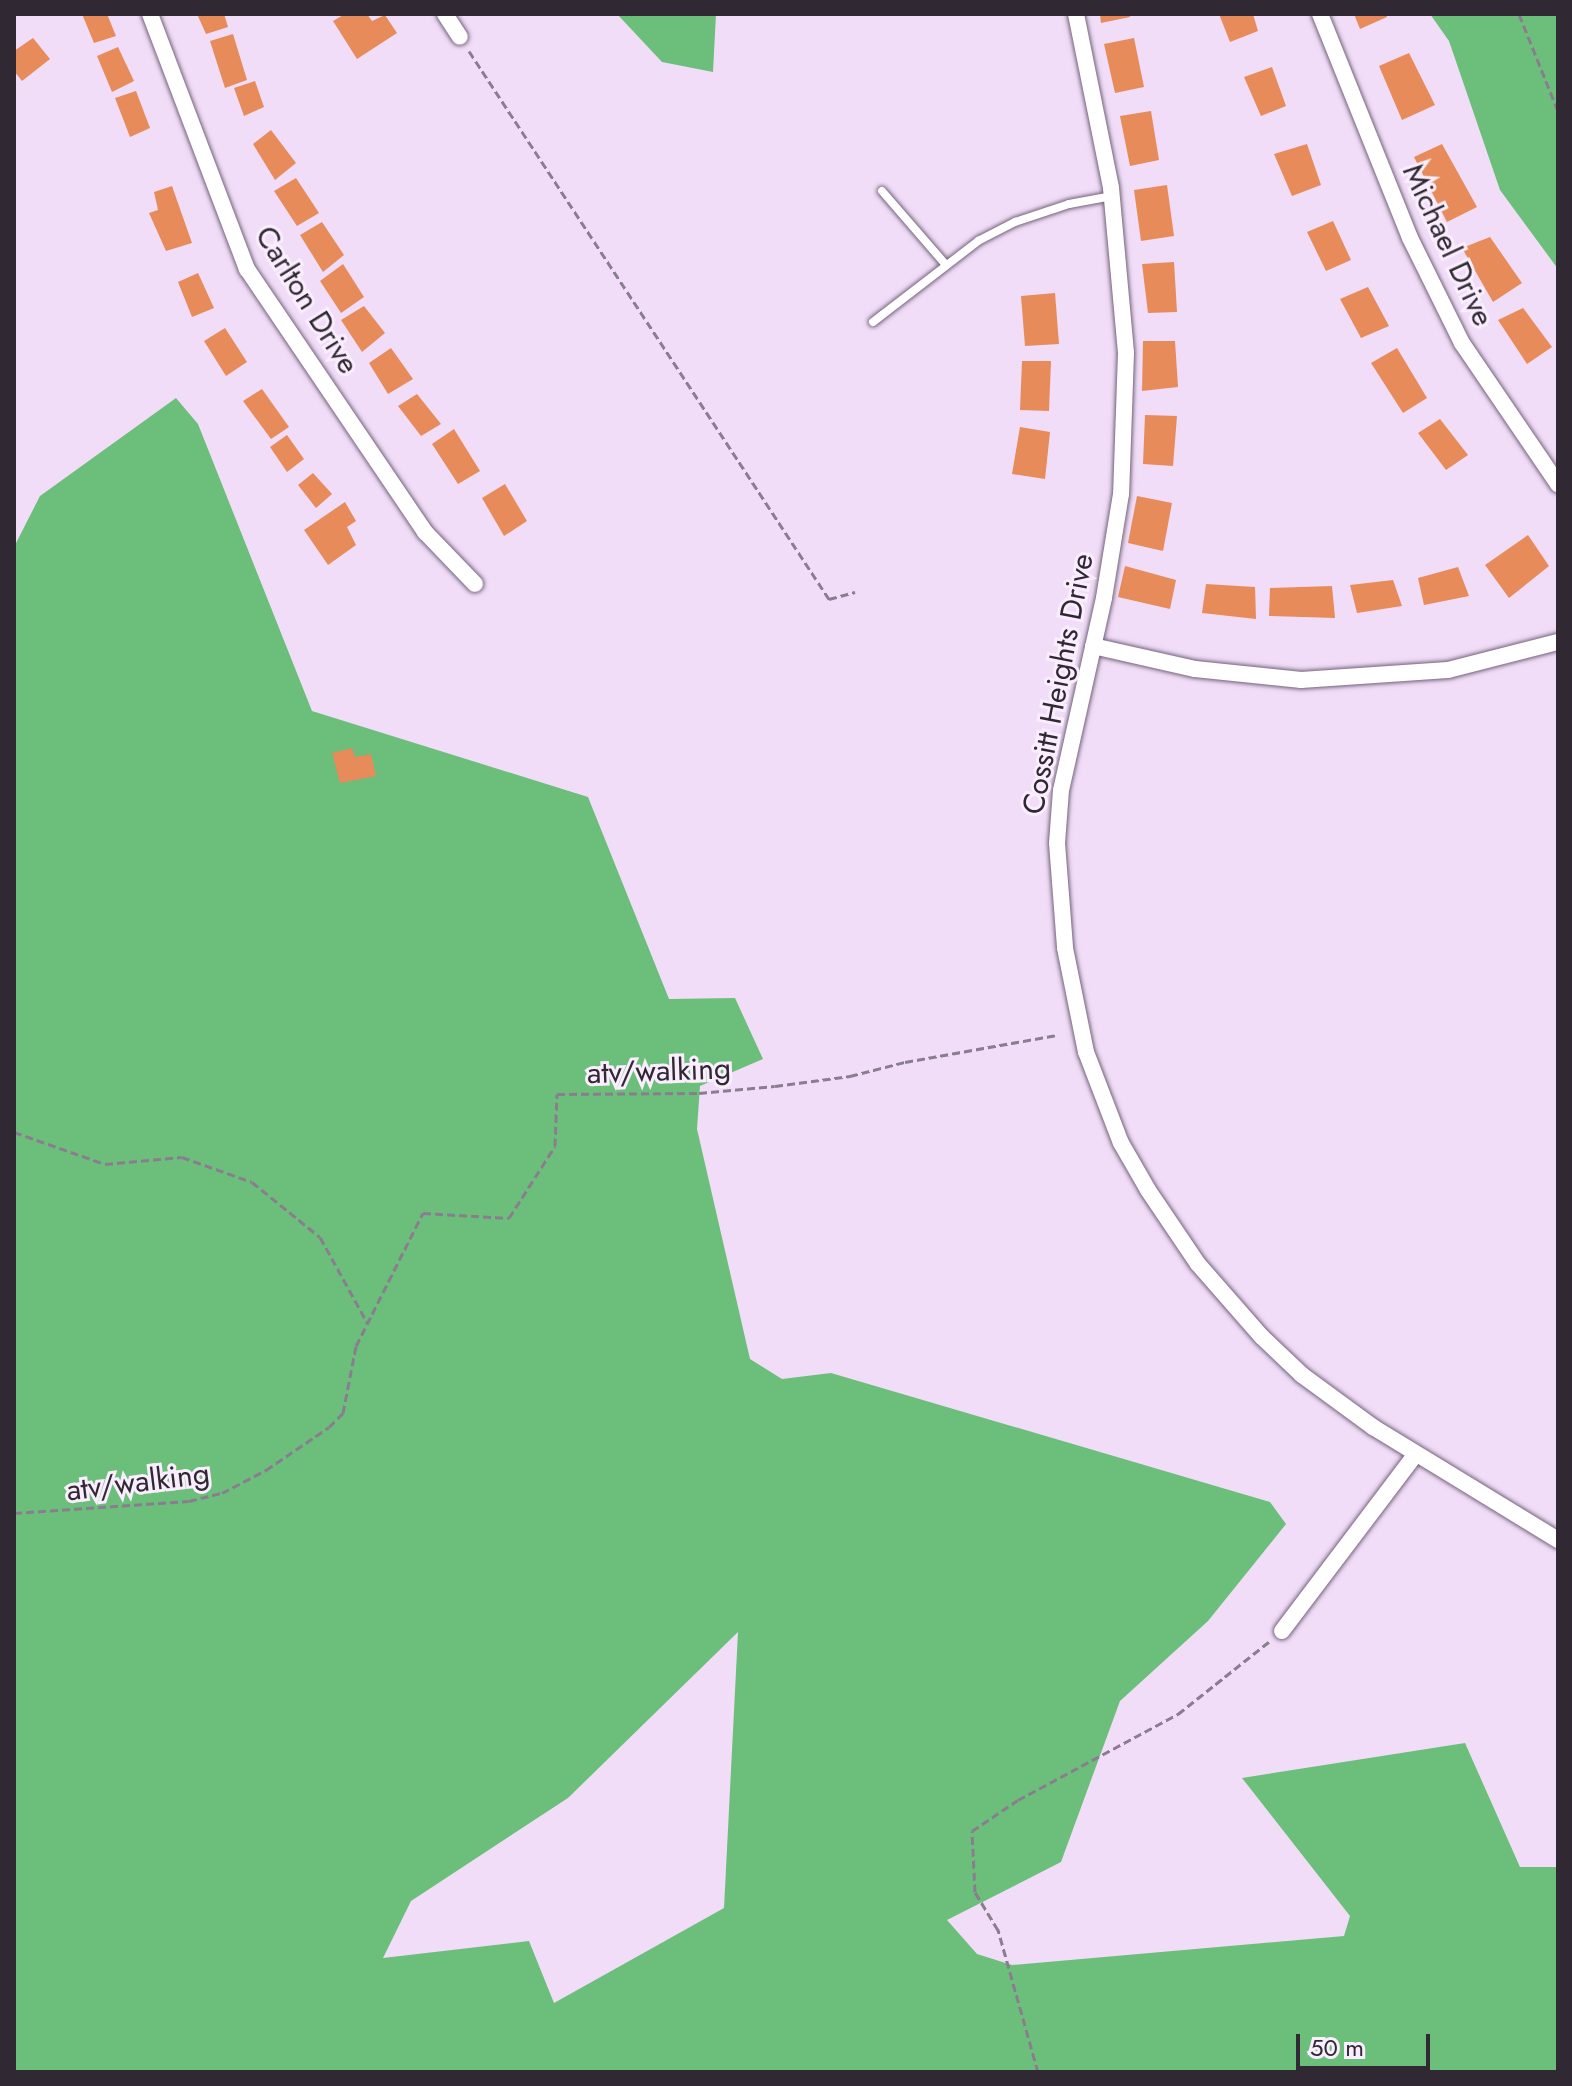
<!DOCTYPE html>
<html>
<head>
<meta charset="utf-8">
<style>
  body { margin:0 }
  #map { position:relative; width:1572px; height:2086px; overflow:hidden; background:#f1ddf8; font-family:Jost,sans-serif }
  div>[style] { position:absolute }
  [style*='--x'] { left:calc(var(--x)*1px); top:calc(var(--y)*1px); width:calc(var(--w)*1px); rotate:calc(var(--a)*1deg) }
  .forest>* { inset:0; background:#6bbf7a }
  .building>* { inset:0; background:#e78b5a }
  .path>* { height:3px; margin-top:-1.5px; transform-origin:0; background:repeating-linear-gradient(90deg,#8a7d8f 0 8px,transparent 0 12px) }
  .roads { filter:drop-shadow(0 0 2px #74637b) drop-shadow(0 0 2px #74637b) }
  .service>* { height:8px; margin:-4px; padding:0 4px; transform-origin:4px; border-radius:4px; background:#fff }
  .minor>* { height:16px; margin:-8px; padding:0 8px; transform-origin:8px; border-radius:8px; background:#fff }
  span { translate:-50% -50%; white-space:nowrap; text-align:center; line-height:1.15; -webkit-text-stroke:6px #faeefe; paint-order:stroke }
  .street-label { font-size:30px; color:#302933 }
  .frame { position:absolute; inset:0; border:16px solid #302933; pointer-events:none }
  .scale { position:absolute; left:1296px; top:2034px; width:134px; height:36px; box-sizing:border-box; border:4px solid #302933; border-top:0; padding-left:10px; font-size:24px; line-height:28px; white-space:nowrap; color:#302933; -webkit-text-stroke:6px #faeefe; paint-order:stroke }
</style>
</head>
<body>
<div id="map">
  <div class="forest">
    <div style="clip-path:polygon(617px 14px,716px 14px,713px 72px,662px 62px)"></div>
    <div style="clip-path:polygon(1430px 14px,1558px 14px,1558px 269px,1500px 190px,1449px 41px)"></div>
    <div style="clip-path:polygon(evenodd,176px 398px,198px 424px,312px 711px,588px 797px,669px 999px,735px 998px,763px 1059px,700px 1086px,697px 1129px,750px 1359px,782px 1379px,831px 1373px,1270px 1502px,1286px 1524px,1208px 1621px,1120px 1701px,1061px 1862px,947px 1920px,977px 1954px,1012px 1965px,1344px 1936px,1350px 1916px,1242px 1778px,1465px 1743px,1520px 1867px,1558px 1867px,1558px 2072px,14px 2072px,14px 547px,40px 496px,176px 398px,738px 1632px,724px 1908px,554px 2003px,529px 1941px,383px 1958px,411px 1901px,568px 1798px,738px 1632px)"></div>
  </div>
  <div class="building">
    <div style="clip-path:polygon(82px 14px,107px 14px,116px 36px,94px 43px)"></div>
    <div style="clip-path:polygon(197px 14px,224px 14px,228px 27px,206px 34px)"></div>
    <div style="clip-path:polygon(345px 14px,367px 14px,372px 21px,385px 15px,397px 33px,357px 59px,333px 21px)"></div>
    <div style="clip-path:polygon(1100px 14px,1129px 14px,1130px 17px,1101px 23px)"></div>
    <div style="clip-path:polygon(1219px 14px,1253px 14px,1258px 31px,1230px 42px)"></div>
    <div style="clip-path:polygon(1354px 14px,1386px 14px,1387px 17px,1360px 29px)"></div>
    <div style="clip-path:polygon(233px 34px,247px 80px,225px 88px,210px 41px)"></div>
    <div style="clip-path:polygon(33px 38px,50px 59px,22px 81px,14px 71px,14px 51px)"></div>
    <div style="clip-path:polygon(1134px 38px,1144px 87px,1115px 93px,1104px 44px)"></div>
    <div style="clip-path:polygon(118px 47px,134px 81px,112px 92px,97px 56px)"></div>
    <div style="clip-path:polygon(1409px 53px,1435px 105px,1402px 120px,1379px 66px)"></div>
    <div style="clip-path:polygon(1272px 67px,1286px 106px,1261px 116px,1244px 77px)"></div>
    <div style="clip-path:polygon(255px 81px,264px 107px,244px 116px,234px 88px)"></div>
    <div style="clip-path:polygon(136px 91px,150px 128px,130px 137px,115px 98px)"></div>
    <div style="clip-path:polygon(1151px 111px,1159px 160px,1130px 166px,1120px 116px)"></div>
    <div style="clip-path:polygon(271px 130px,296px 163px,275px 180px,253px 144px)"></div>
    <div style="clip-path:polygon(1307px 144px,1321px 185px,1292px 196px,1274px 154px)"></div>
    <div style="clip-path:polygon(1442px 144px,1477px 207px,1447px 222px,1414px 157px)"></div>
    <div style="clip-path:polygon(296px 178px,319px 213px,297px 226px,274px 191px)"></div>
    <div style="clip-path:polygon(1167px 185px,1174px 236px,1141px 241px,1134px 190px)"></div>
    <div style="clip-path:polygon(172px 186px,192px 243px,166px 251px,149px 213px,158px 210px,154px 192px)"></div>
    <div style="clip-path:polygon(1333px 221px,1351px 260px,1326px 271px,1307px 232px)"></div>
    <div style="clip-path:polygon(322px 222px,344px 255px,323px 272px,300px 235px)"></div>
    <div style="clip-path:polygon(1490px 237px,1522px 283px,1493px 302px,1462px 248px)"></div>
    <div style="clip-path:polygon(1174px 262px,1177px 312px,1148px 313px,1142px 264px)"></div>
    <div style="clip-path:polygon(343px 264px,364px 297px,341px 313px,320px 281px)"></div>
    <div style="clip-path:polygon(198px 273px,214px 308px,192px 317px,178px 282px)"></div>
    <div style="clip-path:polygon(1368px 287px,1389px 326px,1361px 338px,1340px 299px)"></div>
    <div style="clip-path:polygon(1055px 293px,1059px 344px,1025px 346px,1021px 296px)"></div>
    <div style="clip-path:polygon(364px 306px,385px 333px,362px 352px,341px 320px)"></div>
    <div style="clip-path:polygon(1523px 308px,1552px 347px,1527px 364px,1498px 320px)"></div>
    <div style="clip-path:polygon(225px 328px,247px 362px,226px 376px,204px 341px)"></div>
    <div style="clip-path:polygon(1143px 341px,1175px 341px,1178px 387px,1142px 391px)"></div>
    <div style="clip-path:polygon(391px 348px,413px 379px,388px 394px,369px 363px)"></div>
    <div style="clip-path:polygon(1397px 348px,1427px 398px,1403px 413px,1371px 363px)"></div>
    <div style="clip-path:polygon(1022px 361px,1051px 361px,1049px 411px,1020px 410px)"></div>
    <div style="clip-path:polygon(262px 389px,289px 427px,271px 439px,243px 401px)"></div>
    <div style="clip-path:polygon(417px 394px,441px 424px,421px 436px,398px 406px)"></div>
    <div style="clip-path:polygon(1145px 415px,1177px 416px,1173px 466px,1143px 464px)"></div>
    <div style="clip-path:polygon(1440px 419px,1468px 455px,1446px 470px,1418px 433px)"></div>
    <div style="clip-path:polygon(1020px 427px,1050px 432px,1045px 479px,1012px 474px)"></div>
    <div style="clip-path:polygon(454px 429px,480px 471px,458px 484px,432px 444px)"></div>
    <div style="clip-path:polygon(287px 435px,304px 459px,287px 472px,270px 447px)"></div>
    <div style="clip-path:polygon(313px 473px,332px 494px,316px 508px,298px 485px)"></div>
    <div style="clip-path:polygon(505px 484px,527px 521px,504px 536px,482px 498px)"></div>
    <div style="clip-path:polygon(1137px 496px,1172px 503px,1163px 551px,1128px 543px)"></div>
    <div style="clip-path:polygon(345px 502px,356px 521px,347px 527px,356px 545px,328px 565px,304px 530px)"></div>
    <div style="clip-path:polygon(1528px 535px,1549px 566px,1509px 598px,1485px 565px)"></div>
    <div style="clip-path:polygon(1125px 566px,1176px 580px,1170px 609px,1118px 597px)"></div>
    <div style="clip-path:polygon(1458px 567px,1469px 596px,1424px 605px,1418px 578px)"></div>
    <div style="clip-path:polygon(1393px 580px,1402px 606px,1357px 613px,1350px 585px)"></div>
    <div style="clip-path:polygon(1206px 584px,1255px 587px,1256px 619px,1202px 613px)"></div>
    <div style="clip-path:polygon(1332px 586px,1335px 618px,1269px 616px,1270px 588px)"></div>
    <div style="clip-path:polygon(352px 748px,355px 757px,371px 754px,376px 776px,340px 783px,332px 753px)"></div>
  </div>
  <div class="path">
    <div style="--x:1519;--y:14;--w:105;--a:68.1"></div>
    <div style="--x:469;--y:51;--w:656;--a:56.7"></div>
    <div style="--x:829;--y:599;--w:27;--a:-15"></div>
    <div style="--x:14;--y:1132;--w:96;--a:19.4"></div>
    <div style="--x:105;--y:1164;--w:77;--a:-5.2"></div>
    <div style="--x:182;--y:1157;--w:74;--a:19.7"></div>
    <div style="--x:252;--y:1182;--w:87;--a:39"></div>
    <div style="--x:320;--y:1237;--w:99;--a:61.1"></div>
    <div style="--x:14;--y:1513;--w:175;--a:-3.9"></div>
    <div style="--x:189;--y:1501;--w:34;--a:-14"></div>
    <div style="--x:222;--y:1493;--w:50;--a:-27.6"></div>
    <div style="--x:266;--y:1470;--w:76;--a:-34.3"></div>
    <div style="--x:329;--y:1427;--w:20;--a:-45"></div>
    <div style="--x:343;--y:1413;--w:68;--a:-79"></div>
    <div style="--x:356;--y:1346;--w:149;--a:-63.3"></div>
    <div style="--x:423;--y:1213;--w:86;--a:3.3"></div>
    <div style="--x:509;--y:1218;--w:85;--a:-57.4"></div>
    <div style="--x:555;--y:1146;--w:52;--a:-87.8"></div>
    <div style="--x:557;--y:1094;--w:142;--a:-0.4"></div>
    <div style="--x:699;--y:1093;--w:76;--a:-5.3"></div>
    <div style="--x:775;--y:1086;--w:76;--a:-7.6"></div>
    <div style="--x:850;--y:1076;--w:57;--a:-14.3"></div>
    <div style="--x:905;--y:1062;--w:153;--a:-10.1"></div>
    <div style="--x:1038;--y:2072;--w:148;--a:-105.7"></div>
    <div style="--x:998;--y:1930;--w:44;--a:-121.2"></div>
    <div style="--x:975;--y:1892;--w:61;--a:-92.8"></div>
    <div style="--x:972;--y:1831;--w:55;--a:-34"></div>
    <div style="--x:1018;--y:1800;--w:182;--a:-28.3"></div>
    <div style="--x:1178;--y:1714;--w:119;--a:-38.5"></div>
  </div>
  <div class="roads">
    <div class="service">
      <div style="--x:882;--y:191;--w:98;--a:49.1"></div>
      <div style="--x:873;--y:322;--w:133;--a:-37.6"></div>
      <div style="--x:978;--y:241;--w:42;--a:-27.2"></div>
      <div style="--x:1015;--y:222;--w:57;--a:-18.4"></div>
      <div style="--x:1069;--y:204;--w:44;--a:-10.5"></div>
    </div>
    <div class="minor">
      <div style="--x:150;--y:14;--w:273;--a:69.2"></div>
      <div style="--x:247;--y:269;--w:318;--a:55.9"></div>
      <div style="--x:425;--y:532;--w:72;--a:46.1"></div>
      <div style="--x:445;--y:14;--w:27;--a:57"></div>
      <div style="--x:1076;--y:14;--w:177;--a:78.6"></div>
      <div style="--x:1111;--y:188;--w:166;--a:84.8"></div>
      <div style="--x:1126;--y:353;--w:141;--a:92"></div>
      <div style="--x:1121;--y:494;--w:105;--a:99.3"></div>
      <div style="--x:1104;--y:598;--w:197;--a:102.6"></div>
      <div style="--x:1061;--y:790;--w:53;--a:94.3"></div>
      <div style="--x:1057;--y:843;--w:105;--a:85.6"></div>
      <div style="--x:1065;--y:948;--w:106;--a:78.6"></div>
      <div style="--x:1086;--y:1052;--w:97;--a:69"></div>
      <div style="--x:1121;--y:1143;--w:54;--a:60.1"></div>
      <div style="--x:1148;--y:1190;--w:89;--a:56"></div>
      <div style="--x:1198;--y:1264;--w:97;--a:48.8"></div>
      <div style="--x:1262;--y:1337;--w:55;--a:43.5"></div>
      <div style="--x:1302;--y:1375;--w:88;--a:36.2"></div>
      <div style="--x:1373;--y:1427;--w:217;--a:31.4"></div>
      <div style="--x:1320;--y:14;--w:241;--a:68.1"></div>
      <div style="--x:1410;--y:238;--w:117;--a:63.7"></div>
      <div style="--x:1462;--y:343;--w:171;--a:55.8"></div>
      <div style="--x:1093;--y:646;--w:105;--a:12.7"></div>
      <div style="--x:1195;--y:669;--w:107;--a:5.9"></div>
      <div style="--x:1301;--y:680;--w:147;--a:-3.9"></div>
      <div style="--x:1448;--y:670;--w:114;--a:-14.3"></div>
      <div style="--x:1282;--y:1631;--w:222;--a:-52.9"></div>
    </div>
  </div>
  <div class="street-label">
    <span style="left:1448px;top:245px;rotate:65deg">Michael Drive</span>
    <span style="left:307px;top:300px;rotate:58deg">Carlton Drive</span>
    <span style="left:1058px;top:684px;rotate:-79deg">Cossitt Heights Drive</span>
    <span style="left:659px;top:1071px;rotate:-2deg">atv/walking</span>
    <span style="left:138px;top:1482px;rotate:-7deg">atv/walking</span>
  </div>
  <div class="frame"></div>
  <div class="scale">50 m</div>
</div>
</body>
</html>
